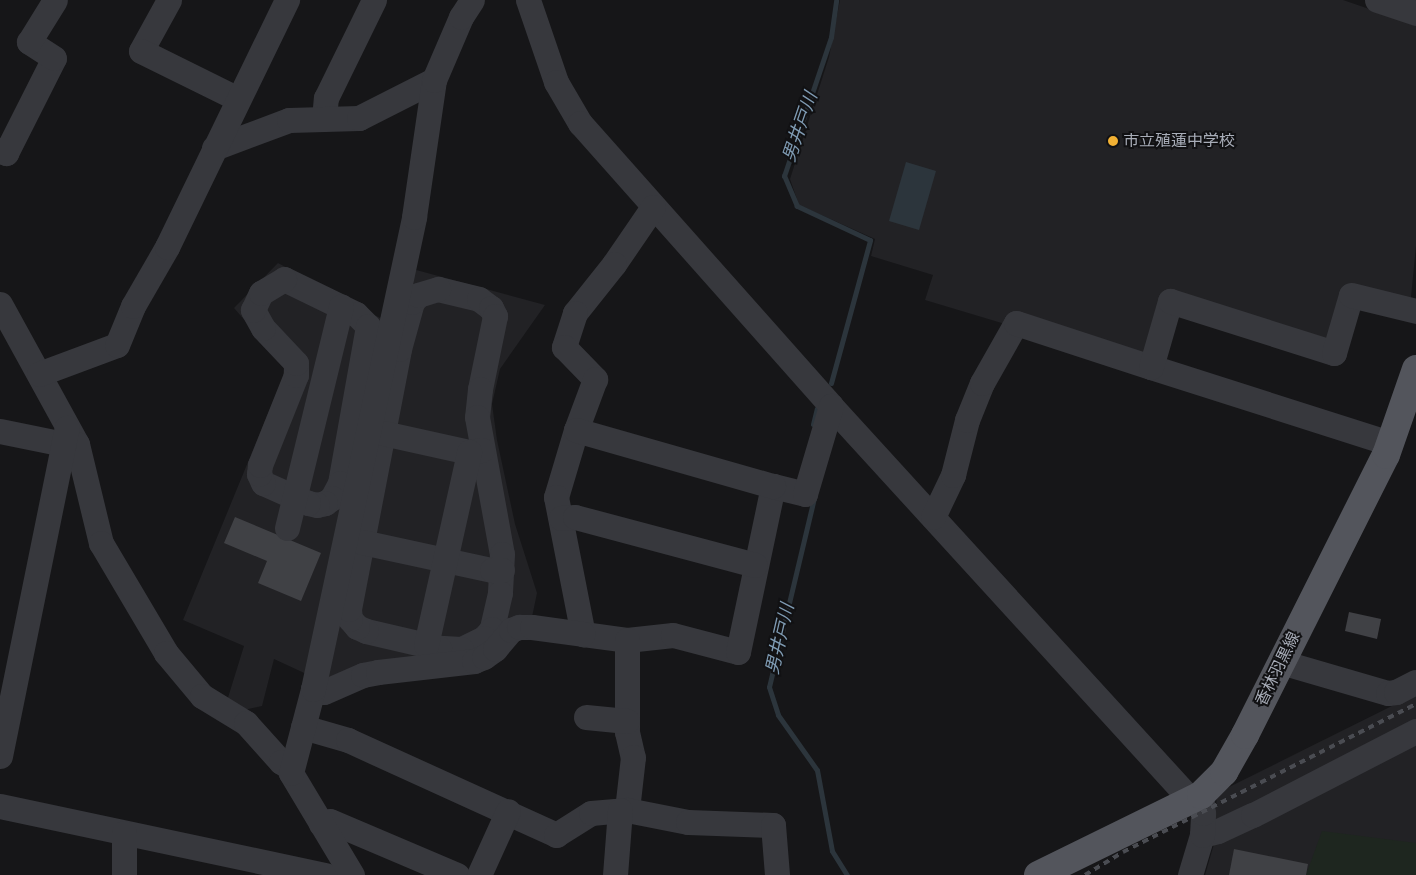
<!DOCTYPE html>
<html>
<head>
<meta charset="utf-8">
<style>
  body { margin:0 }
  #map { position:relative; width:1416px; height:875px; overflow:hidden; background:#161618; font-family:Arial,"Noto Sans JP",sans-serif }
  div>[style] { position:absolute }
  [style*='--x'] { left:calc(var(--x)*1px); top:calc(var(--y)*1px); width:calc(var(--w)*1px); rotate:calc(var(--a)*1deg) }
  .built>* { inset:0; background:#222225 }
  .green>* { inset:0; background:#1e261f }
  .water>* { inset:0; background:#2c353c }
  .stream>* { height:5px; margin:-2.5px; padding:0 2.5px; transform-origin:2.5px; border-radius:2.5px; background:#2c353c }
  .building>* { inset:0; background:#404145 }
  .minor>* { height:25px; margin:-12.5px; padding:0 12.5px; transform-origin:12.5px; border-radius:12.5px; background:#37383d }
  .major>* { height:28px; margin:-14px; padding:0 14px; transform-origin:14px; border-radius:14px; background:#53555c }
  .rail>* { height:4px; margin-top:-2px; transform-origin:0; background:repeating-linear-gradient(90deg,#4a4c52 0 6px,transparent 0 11px) }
  .dots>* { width:14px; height:14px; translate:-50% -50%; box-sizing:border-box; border:2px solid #111113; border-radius:50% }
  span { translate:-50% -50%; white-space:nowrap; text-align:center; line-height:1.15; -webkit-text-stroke:4px #111113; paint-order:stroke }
  .poi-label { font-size:16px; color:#a8adb8 }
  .left { translate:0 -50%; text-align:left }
  .street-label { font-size:16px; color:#a8adb8 }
  .water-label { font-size:18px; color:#7f9bb3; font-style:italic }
</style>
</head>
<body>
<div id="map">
  <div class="built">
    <div style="clip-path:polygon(840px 0,1343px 0,1416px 25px,1416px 246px,1411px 297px,1407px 301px,1347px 286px,1325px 342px,1163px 292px,1146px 351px,1140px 355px,1005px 324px,925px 300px,933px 275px,871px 256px,875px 239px,799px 205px,790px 179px,829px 57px)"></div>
    <div style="clip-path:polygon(278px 263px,380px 318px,409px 268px,545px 305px,500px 369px,492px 404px,497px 440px,515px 524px,537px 593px,531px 622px,328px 684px,274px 659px,262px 706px,244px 710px,226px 704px,244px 646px,183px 620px,283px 377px,284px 366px,234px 308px)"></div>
    <div style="clip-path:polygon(1416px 694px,1416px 724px,1215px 823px,1217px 793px)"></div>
    <div style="clip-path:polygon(1416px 740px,1416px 875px,1205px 875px,1214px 844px)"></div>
  </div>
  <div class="green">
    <div style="clip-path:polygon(1322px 831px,1416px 843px,1416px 875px,1306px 875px)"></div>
  </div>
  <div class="water">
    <div style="clip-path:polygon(906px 162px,936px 171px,919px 230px,889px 221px)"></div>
  </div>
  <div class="stream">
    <div style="--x:831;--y:383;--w:148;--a:-74.7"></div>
    <div style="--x:870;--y:240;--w:81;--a:-155"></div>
    <div style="--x:797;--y:206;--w:33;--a:-113"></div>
    <div style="--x:784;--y:176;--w:147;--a:-71.3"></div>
    <div style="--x:831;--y:37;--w:37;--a:-82"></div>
    <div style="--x:813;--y:424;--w:16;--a:-76"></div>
    <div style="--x:814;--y:498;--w:194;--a:103.4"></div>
    <div style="--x:769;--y:687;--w:29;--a:72"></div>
    <div style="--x:778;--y:715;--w:67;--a:54.7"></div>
    <div style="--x:817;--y:770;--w:82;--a:79.5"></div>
    <div style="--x:832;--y:851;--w:28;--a:58"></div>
  </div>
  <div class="building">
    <div style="clip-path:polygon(235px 517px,321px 553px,301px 601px,258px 583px,267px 561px,224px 543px)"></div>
    <div style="clip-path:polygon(1349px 612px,1381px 619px,1377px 639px,1345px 631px)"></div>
    <div style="clip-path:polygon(1234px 849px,1308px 864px,1306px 875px,1229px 875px)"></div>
  </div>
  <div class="minor">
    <div style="--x:169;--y:0;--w:58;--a:118.8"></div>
    <div style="--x:141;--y:51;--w:108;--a:26.3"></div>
    <div style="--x:528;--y:0;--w:87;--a:71.1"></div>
    <div style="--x:556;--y:82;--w:48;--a:59.7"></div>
    <div style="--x:580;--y:123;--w:378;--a:48.4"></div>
    <div style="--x:831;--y:406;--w:534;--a:47.58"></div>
    <div style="--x:1377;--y:0;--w:41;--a:18.4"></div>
    <div style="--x:324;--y:119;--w:21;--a:-85"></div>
    <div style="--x:326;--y:98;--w:109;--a:-63.9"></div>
    <div style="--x:214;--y:148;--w:80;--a:-20.5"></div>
    <div style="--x:289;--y:120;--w:70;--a:-1.6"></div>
    <div style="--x:359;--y:118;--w:84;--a:-26.9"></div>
    <div style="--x:0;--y:150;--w:7;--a:27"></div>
    <div style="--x:6;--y:153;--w:106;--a:-63.2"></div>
    <div style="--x:54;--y:58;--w:30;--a:-147"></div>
    <div style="--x:29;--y:42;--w:49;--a:-58.2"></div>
    <div style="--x:653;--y:207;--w:69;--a:124.4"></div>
    <div style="--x:614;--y:264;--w:63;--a:128.5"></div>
    <div style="--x:575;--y:313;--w:36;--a:108"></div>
    <div style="--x:564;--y:347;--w:45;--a:45.9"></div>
    <div style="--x:595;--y:379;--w:54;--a:110.4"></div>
    <div style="--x:576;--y:430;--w:70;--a:106.6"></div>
    <div style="--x:556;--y:497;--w:140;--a:78.9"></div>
    <div style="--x:583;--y:634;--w:44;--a:7.8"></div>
    <div style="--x:627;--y:640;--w:46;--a:-6.2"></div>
    <div style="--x:673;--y:635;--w:67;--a:14.7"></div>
    <div style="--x:738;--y:652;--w:170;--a:-78.1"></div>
    <div style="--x:773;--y:486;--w:33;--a:14"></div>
    <div style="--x:805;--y:494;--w:92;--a:-73.5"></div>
    <div style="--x:284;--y:279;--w:80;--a:25.9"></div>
    <div style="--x:356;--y:314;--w:17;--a:45"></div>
    <div style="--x:368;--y:326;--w:159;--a:100.1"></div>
    <div style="--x:340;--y:483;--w:17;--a:118"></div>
    <div style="--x:332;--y:498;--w:9;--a:144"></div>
    <div style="--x:325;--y:503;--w:8;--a:166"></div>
    <div style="--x:317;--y:505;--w:9;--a:-167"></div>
    <div style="--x:308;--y:503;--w:49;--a:-156"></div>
    <div style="--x:263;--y:483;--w:10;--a:-114"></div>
    <div style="--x:259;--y:474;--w:9;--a:-84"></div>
    <div style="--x:260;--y:465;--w:97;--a:-68.2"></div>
    <div style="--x:296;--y:375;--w:12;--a:-90"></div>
    <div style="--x:296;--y:363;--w:48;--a:-133.3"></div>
    <div style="--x:263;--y:328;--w:21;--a:-119"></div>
    <div style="--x:253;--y:310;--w:19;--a:-65"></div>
    <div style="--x:261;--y:293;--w:27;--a:-31"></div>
    <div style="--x:438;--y:289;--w:42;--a:13.7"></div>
    <div style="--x:479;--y:299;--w:15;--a:37"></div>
    <div style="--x:491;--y:308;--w:9;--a:63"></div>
    <div style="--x:495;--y:316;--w:75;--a:101.6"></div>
    <div style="--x:480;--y:389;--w:28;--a:96"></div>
    <div style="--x:477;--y:417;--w:139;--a:79.7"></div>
    <div style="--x:502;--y:554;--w:39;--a:93"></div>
    <div style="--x:500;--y:593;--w:37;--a:103"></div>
    <div style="--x:492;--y:629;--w:12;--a:132"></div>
    <div style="--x:484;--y:638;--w:25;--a:154"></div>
    <div style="--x:461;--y:649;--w:22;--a:-177"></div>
    <div style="--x:439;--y:648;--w:75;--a:-166.9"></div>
    <div style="--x:366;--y:631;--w:10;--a:-156"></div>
    <div style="--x:357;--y:627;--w:11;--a:-131"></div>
    <div style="--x:350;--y:619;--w:10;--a:-96"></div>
    <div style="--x:349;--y:609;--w:265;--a:-79.1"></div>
    <div style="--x:399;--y:349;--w:49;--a:-74.5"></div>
    <div style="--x:412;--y:302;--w:9;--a:-49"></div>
    <div style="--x:418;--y:295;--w:21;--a:-17"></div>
    <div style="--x:0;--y:304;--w:160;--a:61.2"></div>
    <div style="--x:77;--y:444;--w:102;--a:76.4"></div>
    <div style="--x:101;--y:543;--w:128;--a:59.4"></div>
    <div style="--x:166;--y:653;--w:56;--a:50.1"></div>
    <div style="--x:202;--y:696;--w:52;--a:31.5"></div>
    <div style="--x:246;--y:723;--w:52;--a:48.1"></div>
    <div style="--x:281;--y:762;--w:13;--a:32"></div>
    <div style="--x:1151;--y:367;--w:250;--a:17.7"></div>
    <div style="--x:39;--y:374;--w:83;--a:-20.4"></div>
    <div style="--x:117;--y:345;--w:42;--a:-67.7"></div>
    <div style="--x:133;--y:306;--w:68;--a:-60"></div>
    <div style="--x:167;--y:247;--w:275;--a:-64.1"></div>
    <div style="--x:576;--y:430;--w:205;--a:15.9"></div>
    <div style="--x:0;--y:431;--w:65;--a:11.5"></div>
    <div style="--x:383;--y:433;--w:88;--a:12.5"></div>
    <div style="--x:469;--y:452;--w:13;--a:-9"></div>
    <div style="--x:933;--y:517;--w:47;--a:-64.5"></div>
    <div style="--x:953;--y:475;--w:57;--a:-75.7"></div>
    <div style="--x:967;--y:420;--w:40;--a:-68"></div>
    <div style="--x:982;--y:383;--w:69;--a:-60.5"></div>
    <div style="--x:1016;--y:323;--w:142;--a:18.1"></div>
    <div style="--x:1151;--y:367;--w:69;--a:-73.9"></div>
    <div style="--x:1170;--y:301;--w:172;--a:17.6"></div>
    <div style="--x:1334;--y:353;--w:60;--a:-73.7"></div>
    <div style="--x:1351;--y:295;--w:67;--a:13.8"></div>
    <div style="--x:561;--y:518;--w:14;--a:-4"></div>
    <div style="--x:575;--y:517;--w:186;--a:14.9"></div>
    <div style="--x:287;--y:528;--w:228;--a:-76.3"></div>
    <div style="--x:362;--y:542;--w:133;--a:12.2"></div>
    <div style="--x:492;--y:570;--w:10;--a:0"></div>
    <div style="--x:627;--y:640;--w:92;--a:90"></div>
    <div style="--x:627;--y:732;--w:26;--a:77"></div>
    <div style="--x:633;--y:757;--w:53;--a:96.5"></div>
    <div style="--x:426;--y:645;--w:198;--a:-77.4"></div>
    <div style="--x:1281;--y:662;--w:111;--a:16.2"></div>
    <div style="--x:1388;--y:693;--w:8;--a:-7"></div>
    <div style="--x:1396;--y:692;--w:22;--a:-27"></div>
    <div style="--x:313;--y:689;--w:11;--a:15"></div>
    <div style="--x:324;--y:692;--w:43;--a:-23.6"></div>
    <div style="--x:363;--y:675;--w:15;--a:-11"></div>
    <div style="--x:378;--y:672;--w:97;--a:-6.5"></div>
    <div style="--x:474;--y:661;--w:11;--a:-22"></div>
    <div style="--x:484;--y:657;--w:14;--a:-36"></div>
    <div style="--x:495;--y:649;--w:25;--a:-50"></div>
    <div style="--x:511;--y:630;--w:9;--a:-21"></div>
    <div style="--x:519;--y:627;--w:13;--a:0"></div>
    <div style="--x:532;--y:627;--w:51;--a:7.8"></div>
    <div style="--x:586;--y:717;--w:41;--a:5.6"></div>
    <div style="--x:303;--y:727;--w:47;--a:16.1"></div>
    <div style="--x:348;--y:740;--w:229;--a:24.5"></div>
    <div style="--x:556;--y:835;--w:41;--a:-32.2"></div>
    <div style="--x:591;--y:813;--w:36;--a:-5"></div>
    <div style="--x:627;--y:810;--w:62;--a:11.1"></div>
    <div style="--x:688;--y:822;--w:85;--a:2"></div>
    <div style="--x:773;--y:825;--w:50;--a:85.4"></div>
    <div style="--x:0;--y:756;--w:335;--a:-78.5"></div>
    <div style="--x:0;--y:806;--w:333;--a:12"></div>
    <div style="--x:321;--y:824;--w:9;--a:-18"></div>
    <div style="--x:330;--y:821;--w:138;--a:23"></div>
    <div style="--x:124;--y:833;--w:42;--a:90"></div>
    <div style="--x:1202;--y:835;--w:16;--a:-14"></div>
    <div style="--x:1218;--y:831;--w:38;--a:-25"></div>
    <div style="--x:1253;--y:815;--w:183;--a:-27.3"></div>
    <div style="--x:352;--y:875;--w:119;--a:-120.9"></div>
    <div style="--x:291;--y:773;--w:87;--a:-75.3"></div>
    <div style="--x:313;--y:689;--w:483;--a:-77.9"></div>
    <div style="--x:414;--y:217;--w:138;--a:-81.7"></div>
    <div style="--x:434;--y:80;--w:69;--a:-66.8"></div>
    <div style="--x:461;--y:17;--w:20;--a:-57"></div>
    <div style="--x:479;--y:875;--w:70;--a:-65.6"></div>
    <div style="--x:615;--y:875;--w:65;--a:-85.6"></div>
    <div style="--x:1190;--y:875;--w:42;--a:-73.3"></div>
    <div style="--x:1202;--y:835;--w:22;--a:-87"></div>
    <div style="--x:1203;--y:813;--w:18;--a:-96"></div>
  </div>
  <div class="major">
    <div style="--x:1038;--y:875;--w:182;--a:-26.1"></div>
    <div style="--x:1201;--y:795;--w:33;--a:-45"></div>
    <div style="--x:1224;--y:772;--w:43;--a:-60.4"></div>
    <div style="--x:1245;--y:735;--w:313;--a:-63.3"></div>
    <div style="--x:1386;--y:455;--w:91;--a:-70.8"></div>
  </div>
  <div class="rail">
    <div style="--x:1085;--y:875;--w:44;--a:-31.2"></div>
    <div style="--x:1123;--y:852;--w:328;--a:-26.8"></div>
  </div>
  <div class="dots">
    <div style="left:1113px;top:141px;background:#f2b134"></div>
  </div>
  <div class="poi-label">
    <span class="left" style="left:1123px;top:141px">市立殖蓮中学校</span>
  </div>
  <div class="street-label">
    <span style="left:1278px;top:669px;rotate:-64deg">香林羽黒線</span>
  </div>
  <div class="water-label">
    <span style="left:800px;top:127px;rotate:-71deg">男井戸川</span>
    <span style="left:780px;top:639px;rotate:-77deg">男井戸川</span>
  </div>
</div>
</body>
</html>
